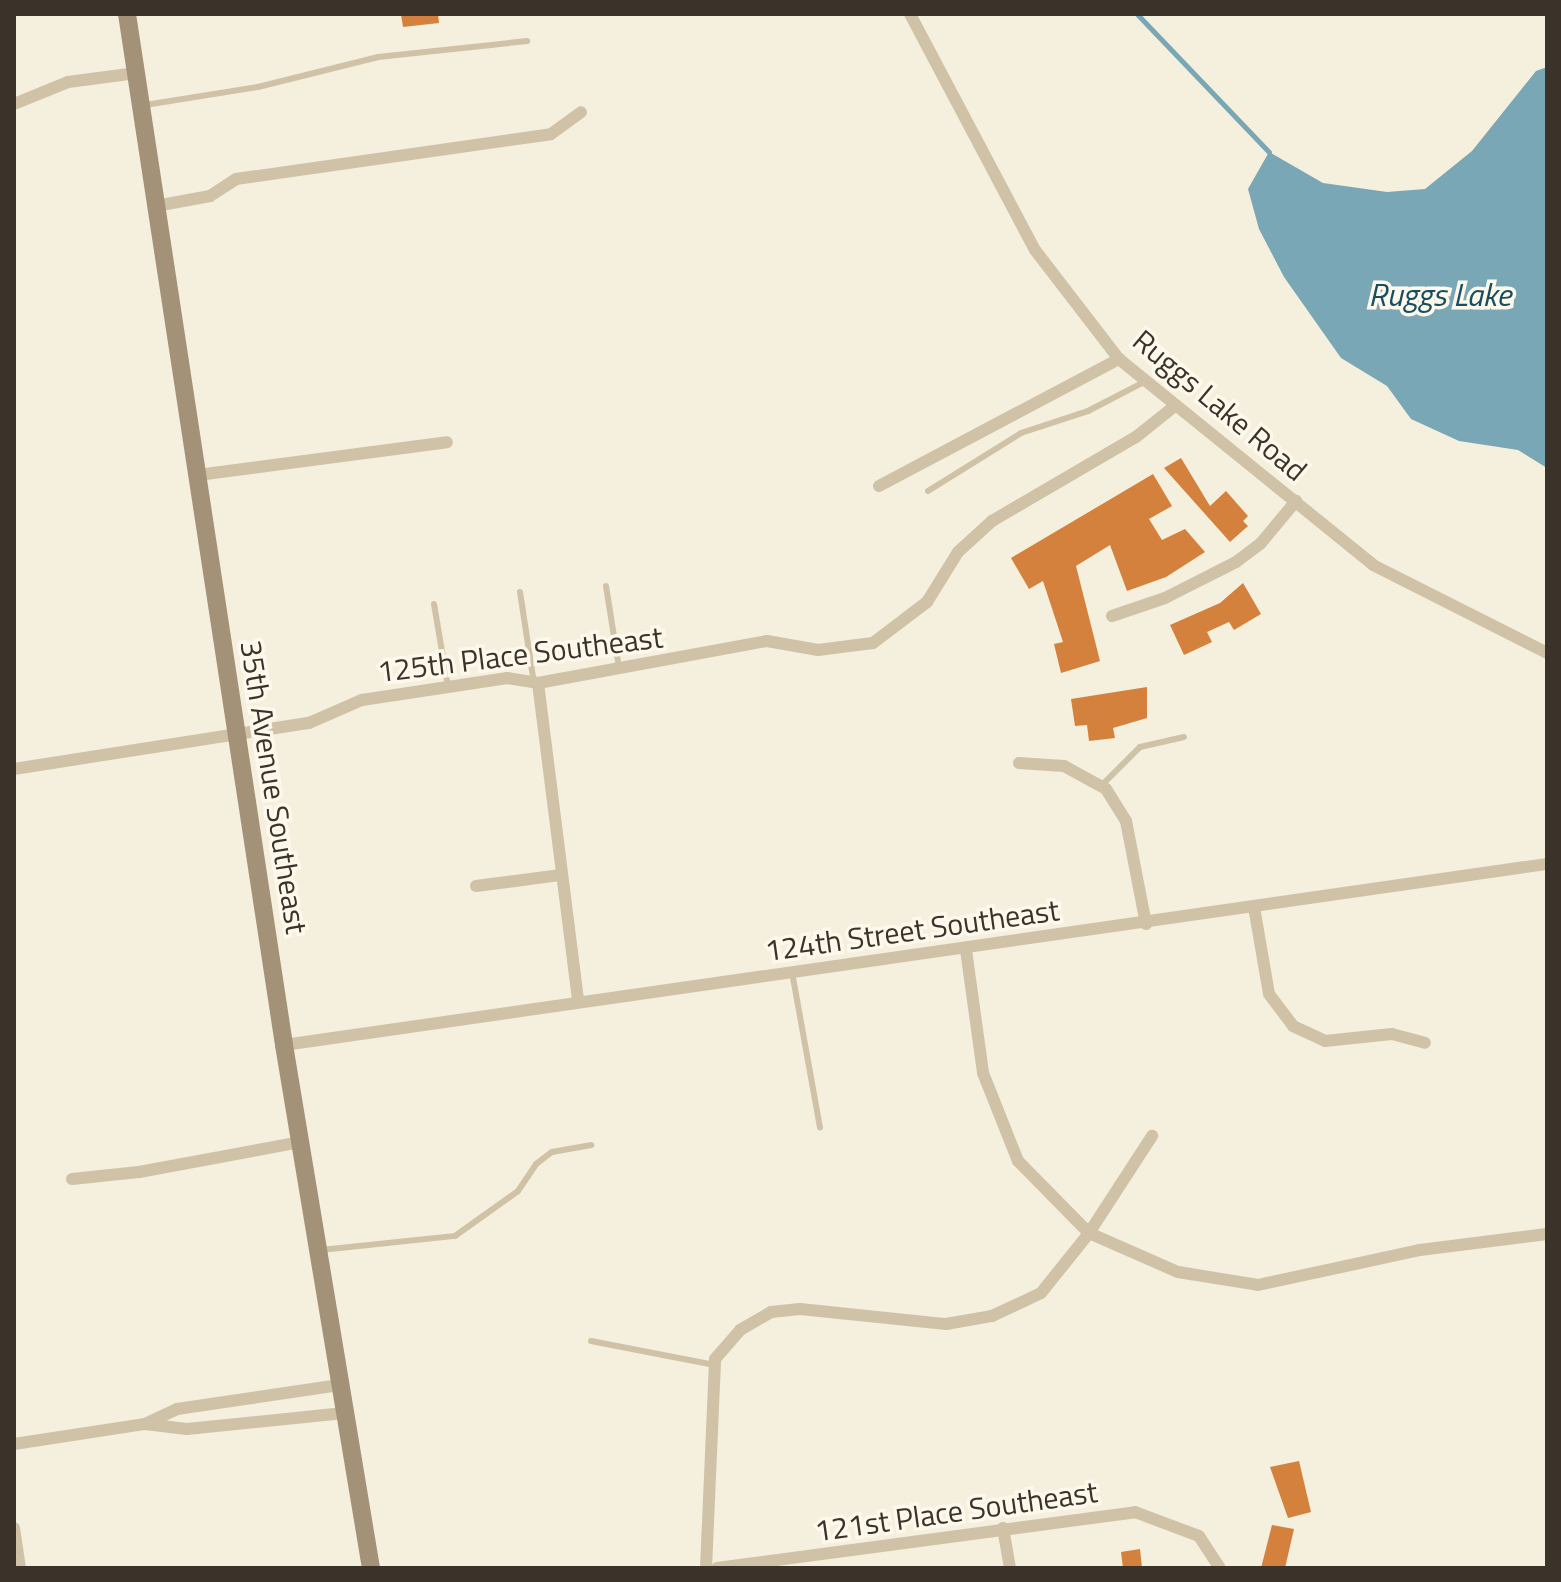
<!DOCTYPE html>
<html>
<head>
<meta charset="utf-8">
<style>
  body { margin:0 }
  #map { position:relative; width:1561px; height:1582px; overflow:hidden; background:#f5efdd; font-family:"Titillium Web",sans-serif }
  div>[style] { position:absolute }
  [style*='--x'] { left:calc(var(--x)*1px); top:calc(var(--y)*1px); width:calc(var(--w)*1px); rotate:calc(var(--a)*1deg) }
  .water>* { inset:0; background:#79a7b6 }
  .stream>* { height:5px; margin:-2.5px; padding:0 2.5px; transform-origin:2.5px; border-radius:2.5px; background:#79a7b6 }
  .building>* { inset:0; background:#d3813d }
  .lane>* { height:6px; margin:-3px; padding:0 3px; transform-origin:3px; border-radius:3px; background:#cfc2a7 }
  .street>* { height:12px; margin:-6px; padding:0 6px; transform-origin:6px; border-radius:6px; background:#cfc2a7 }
  .secondary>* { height:18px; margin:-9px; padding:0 9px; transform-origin:9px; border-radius:9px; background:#a39178 }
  span { translate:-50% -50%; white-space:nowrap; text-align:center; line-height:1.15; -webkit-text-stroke:7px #fcf8eb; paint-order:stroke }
  .street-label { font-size:30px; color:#3b3229 }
  .water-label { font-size:32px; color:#194e62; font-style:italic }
  .frame { position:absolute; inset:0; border:16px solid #3b3229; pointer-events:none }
</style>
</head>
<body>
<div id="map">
  <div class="water">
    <div style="clip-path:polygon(1547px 67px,1547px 468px,1518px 450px,1459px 441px,1411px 419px,1387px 386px,1341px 358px,1284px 277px,1259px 229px,1248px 189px,1269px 152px,1323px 183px,1387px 192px,1425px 189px,1472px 151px,1536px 71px)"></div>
  </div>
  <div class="stream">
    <div style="--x:1137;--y:14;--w:191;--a:46.3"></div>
  </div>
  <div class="building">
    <div style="clip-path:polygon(401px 14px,438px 14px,439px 23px,403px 27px)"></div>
    <div style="clip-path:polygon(1181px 458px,1210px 506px,1226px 491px,1248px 516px,1243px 521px,1248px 526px,1230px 542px,1164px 468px)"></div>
    <div style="clip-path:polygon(1153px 474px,1172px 506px,1149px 519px,1162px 540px,1185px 529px,1205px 552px,1166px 577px,1127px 591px,1110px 545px,1076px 566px,1100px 661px,1061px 673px,1054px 644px,1063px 642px,1043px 581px,1029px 589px,1011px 558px)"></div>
    <div style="clip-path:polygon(1243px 583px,1261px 614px,1234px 630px,1229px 622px,1207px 632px,1212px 642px,1184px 655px,1170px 625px,1220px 603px)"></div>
    <div style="clip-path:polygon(1147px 687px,1147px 718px,1113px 728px,1115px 738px,1089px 741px,1087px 725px,1075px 726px,1071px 699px)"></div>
    <div style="clip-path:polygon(1299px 1461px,1311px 1512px,1288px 1518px,1270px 1467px)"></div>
    <div style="clip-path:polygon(1272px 1525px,1294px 1529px,1285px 1568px,1261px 1568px)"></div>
    <div style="clip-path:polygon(1140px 1549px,1142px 1568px,1123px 1568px,1121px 1552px)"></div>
  </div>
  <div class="lane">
    <div style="--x:145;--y:105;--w:114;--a:-9.1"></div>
    <div style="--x:258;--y:87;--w:124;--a:-14"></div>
    <div style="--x:378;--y:57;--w:150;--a:-6.1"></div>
    <div style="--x:928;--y:491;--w:110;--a:-31.9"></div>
    <div style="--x:1021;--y:433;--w:71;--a:-18.2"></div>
    <div style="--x:1088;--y:411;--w:65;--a:-27.3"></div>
    <div style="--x:606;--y:586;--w:83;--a:81"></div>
    <div style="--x:520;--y:592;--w:92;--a:81.3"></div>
    <div style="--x:434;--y:604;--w:84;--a:80.4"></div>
    <div style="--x:1101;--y:786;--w:55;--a:-45"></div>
    <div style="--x:1140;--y:747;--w:45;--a:-12.8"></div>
    <div style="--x:792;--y:972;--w:158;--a:79.8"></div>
    <div style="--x:321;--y:1250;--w:135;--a:-6"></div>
    <div style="--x:455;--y:1236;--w:77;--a:-35.5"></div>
    <div style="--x:518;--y:1191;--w:32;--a:-56"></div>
    <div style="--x:536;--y:1164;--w:20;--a:-37"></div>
    <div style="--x:552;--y:1152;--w:40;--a:-10"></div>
    <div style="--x:591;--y:1341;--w:126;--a:11"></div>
  </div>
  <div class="street">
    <div style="--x:910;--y:14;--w:267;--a:62.1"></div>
    <div style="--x:1035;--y:250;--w:138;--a:52.4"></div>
    <div style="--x:1119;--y:359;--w:327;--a:39"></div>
    <div style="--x:1373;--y:565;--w:195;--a:26.8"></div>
    <div style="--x:14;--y:104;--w:58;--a:-22.2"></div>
    <div style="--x:68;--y:82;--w:69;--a:-7.5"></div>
    <div style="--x:156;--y:206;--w:55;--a:-10.5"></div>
    <div style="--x:210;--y:196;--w:31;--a:-33"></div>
    <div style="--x:236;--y:179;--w:318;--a:-8.1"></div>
    <div style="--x:551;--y:134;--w:37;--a:-36"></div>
    <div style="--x:198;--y:475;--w:251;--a:-7.5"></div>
    <div style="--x:879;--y:486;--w:272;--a:-27.9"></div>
    <div style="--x:1112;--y:616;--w:56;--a:-18.8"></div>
    <div style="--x:1165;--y:598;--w:80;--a:-26.9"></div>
    <div style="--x:1236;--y:562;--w:31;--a:-37"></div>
    <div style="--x:1261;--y:543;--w:55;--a:-50.2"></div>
    <div style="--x:538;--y:683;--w:319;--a:82.8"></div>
    <div style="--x:1019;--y:763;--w:45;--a:3.8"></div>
    <div style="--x:1064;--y:766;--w:48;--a:28.7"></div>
    <div style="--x:1106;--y:789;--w:38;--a:58"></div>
    <div style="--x:1126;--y:821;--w:105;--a:79"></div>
    <div style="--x:14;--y:769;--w:299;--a:-8.9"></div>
    <div style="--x:309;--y:723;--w:58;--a:-23.5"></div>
    <div style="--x:362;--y:700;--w:147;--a:-8.6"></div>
    <div style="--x:507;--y:678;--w:31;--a:9"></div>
    <div style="--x:538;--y:683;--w:233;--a:-10.4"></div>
    <div style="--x:767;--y:641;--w:52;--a:10"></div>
    <div style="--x:818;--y:650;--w:55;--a:-7.3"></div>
    <div style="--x:873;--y:643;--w:68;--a:-37.2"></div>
    <div style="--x:927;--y:602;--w:59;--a:-58.2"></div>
    <div style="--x:958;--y:552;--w:46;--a:-42.4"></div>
    <div style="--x:992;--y:521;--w:167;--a:-30.3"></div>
    <div style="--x:1136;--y:437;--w:51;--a:-38.7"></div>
    <div style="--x:476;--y:886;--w:86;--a:-7.4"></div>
    <div style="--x:1254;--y:907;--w:88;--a:80.2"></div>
    <div style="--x:1269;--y:994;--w:40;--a:53"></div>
    <div style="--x:1293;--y:1026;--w:35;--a:25"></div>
    <div style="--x:1325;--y:1041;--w:67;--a:-6"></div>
    <div style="--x:1392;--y:1034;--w:34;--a:15"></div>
    <div style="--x:966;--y:950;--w:124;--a:82.1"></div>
    <div style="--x:983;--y:1073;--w:95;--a:68.3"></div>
    <div style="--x:1018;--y:1161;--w:101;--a:45.4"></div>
    <div style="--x:1089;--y:1233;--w:116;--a:-57"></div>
    <div style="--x:284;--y:1045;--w:1276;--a:-8.16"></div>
    <div style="--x:72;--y:1179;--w:67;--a:-6"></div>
    <div style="--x:139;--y:1172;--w:165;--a:-10.5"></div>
    <div style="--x:145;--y:1424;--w:42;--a:6.8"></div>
    <div style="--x:187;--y:1429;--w:158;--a:-5.8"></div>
    <div style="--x:14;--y:1444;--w:133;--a:-8.7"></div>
    <div style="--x:145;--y:1424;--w:35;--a:-25"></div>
    <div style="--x:177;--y:1409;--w:164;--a:-8.4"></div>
    <div style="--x:14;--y:1528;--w:40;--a:81.5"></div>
    <div style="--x:1003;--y:1528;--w:41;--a:80.1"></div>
    <div style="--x:706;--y:1568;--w:209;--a:-87.5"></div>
    <div style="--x:715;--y:1359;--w:38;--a:-49"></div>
    <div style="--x:740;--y:1330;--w:36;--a:-30"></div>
    <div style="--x:771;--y:1312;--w:29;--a:-6"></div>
    <div style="--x:800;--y:1309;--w:147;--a:5.9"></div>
    <div style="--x:946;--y:1324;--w:47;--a:-9.9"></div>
    <div style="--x:992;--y:1316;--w:54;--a:-25.1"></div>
    <div style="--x:1041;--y:1293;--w:77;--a:-51.3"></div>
    <div style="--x:1089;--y:1233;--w:97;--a:23.7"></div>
    <div style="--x:1178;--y:1272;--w:81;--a:9.2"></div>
    <div style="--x:1258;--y:1285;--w:166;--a:-12.2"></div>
    <div style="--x:1420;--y:1250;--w:128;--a:-7.2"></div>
    <div style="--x:717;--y:1568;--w:422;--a:-7.6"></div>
    <div style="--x:1135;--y:1512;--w:68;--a:20.6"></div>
    <div style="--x:1199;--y:1536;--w:38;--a:57"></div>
  </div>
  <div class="secondary">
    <div style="--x:127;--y:14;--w:1043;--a:81.34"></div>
    <div style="--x:284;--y:1045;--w:530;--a:80.56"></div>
  </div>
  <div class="street-label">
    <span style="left:1220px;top:405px;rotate:40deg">Ruggs Lake Road</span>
    <span style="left:520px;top:654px;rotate:-7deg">125th Place Southeast</span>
    <span style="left:274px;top:787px;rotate:81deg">35th Avenue Southeast</span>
    <span style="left:912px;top:930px;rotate:-8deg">124th Street Southeast</span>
    <span style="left:956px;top:1511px;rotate:-8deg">121st Place Southeast</span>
  </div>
  <div class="water-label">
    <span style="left:1440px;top:294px">Ruggs Lake</span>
  </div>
  <div class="frame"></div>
</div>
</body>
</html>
